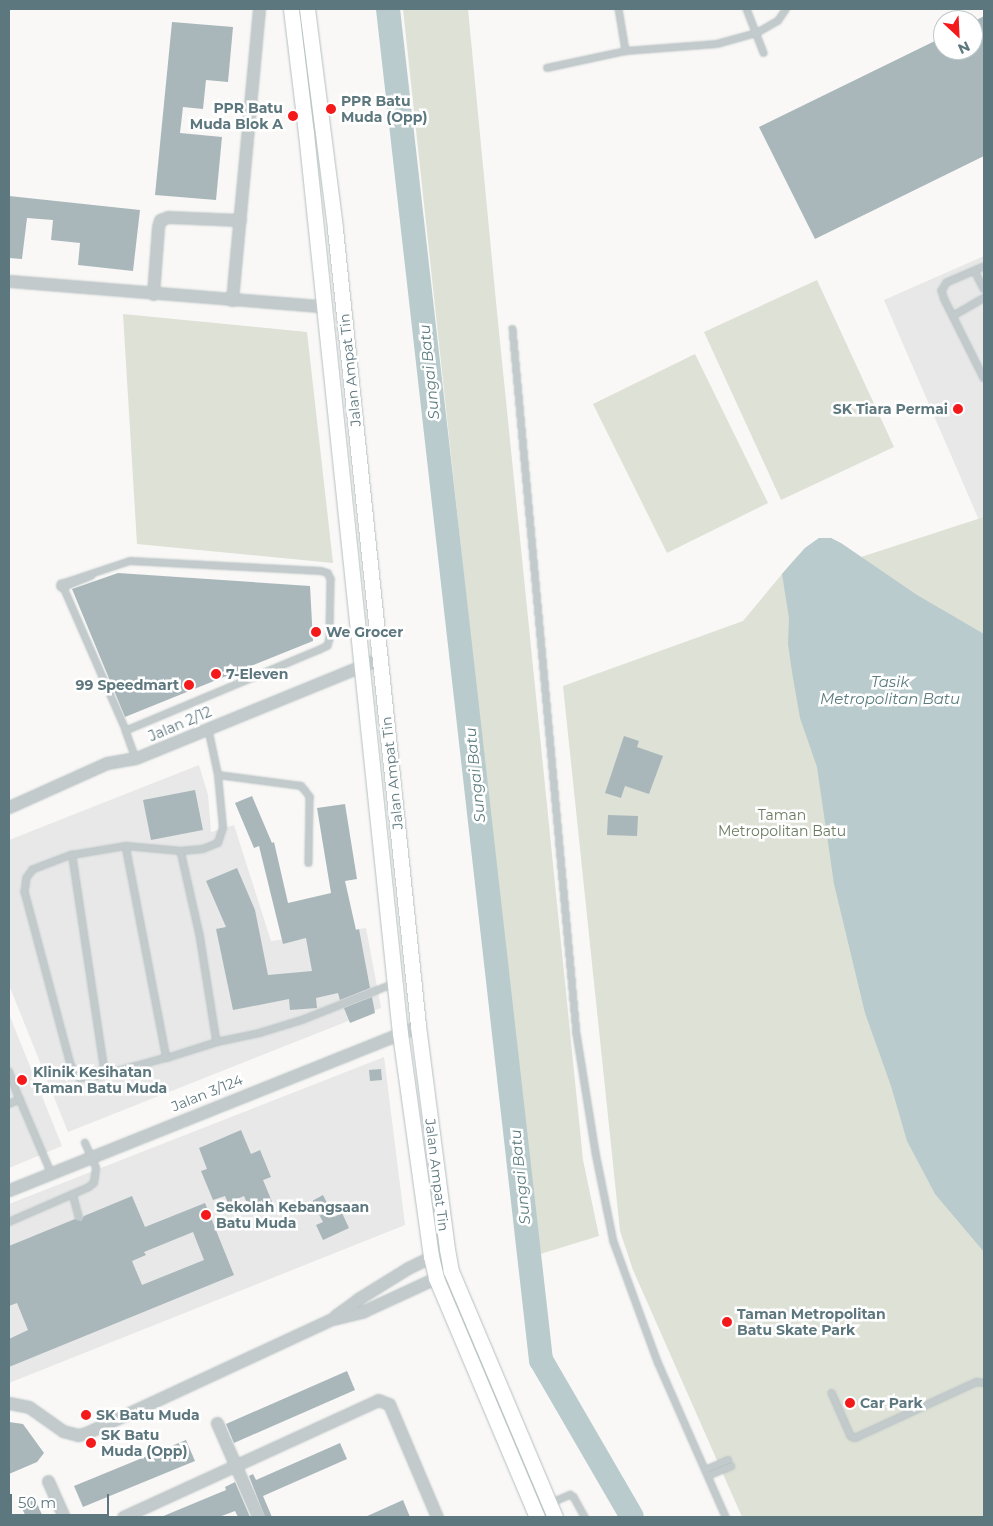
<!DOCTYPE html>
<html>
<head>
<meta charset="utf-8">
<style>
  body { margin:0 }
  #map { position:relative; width:993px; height:1526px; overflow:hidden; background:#f9f8f6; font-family:Montserrat,sans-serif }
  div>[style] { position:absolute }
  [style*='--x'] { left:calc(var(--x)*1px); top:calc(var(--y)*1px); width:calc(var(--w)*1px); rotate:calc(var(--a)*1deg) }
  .built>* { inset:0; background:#e7e8e7 }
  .green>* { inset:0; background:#dde1d6 }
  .water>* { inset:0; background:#b9cbcc }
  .river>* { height:24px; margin:-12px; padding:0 12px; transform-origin:12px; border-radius:12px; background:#b9cbcc }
  .building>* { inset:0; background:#a9b7bb }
  .roads { filter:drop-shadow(0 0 1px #b5bfc1) drop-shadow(0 0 1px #b5bfc1) }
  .lane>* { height:5.5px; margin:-2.75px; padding:0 2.75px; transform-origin:2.75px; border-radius:2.75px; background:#c3cacc }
  .lane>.ring { margin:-2.75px; padding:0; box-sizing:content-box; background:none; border:5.5px solid #c3cacc; border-radius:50% }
  .street>* { height:11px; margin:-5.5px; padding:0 5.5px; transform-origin:5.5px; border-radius:5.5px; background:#c3cacc }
  .secondary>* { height:15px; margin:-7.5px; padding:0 7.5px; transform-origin:7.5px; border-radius:7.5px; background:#fff }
  .dots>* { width:14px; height:14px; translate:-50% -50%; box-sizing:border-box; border:2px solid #fff; border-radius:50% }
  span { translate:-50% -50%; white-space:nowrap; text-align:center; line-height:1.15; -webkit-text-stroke:5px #fff; paint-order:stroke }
  .poi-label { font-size:14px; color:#5d777e; font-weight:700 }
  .left { translate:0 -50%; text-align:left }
  .right { translate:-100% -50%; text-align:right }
  .street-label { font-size:14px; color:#5d777e }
  .park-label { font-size:14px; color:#6b7a60 }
  .water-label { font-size:15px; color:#5b7c7e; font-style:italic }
  .frame { position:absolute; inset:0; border:10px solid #5d777e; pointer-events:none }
  .north { position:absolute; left:933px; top:10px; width:50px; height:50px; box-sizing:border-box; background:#fff; border:1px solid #bec9cb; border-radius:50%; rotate:155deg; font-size:14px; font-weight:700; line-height:20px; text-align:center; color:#5d777e }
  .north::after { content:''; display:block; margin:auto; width:18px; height:22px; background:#f41a1b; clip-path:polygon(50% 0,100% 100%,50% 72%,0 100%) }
  .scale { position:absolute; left:10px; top:1494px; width:99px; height:22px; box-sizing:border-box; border:2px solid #5d777e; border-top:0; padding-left:6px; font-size:15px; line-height:18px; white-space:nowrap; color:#5d777e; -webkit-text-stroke:4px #fff; paint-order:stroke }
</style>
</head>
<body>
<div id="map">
  <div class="built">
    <div style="clip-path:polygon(984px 256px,984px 517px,979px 520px,884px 300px)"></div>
    <div style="clip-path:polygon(199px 765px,208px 795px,211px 832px,234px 825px,271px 941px,366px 928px,381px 1008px,68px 1132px,9px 985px,9px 840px)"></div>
    <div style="clip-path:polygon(9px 1014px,62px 1146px,9px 1168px)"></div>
    <div style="clip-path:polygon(384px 1057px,405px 1225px,9px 1383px,9px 1204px)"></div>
  </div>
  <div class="green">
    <div style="clip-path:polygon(403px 9px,468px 9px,497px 312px,583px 1160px,599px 1236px,537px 1255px)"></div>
    <div style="clip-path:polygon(817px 280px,894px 447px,781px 500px,704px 332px)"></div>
    <div style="clip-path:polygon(123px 314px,307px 332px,333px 563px,137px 544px)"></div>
    <div style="clip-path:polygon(695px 354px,768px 503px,667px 553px,593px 404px)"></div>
    <div style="clip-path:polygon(984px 517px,984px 1517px,742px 1517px,633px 1270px,620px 1231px,563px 686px,743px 621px,792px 562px,805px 548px,819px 538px,831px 538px,861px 557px)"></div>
  </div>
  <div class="water">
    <div style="clip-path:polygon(819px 538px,831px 538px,841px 543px,917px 595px,984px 634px,984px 1252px,935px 1194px,907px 1141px,891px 1086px,865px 1013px,834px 884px,817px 767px,800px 718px,792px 672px,788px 644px,789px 618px,782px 574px,805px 548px)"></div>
  </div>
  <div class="river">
    <div style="--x:388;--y:9;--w:1360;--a:83.54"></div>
    <div style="--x:541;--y:1360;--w:181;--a:59.9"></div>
  </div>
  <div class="building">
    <div style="clip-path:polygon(984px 16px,984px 156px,815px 239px,759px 127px,943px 37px,943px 50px,973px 50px,973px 22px)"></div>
    <div style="clip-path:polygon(172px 22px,233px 27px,228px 82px,206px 80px,203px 109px,183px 107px,180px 133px,222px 137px,216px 200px,155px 195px)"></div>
    <div style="clip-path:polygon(9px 196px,140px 210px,133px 271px,78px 265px,80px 243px,51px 240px,53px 220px,27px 218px,22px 259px,9px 258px)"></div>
    <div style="clip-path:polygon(118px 573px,310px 586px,313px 641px,125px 717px,72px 589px)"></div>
    <div style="clip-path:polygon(624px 736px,639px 741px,637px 747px,663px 756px,649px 794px,625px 786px,621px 798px,605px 793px)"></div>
    <div style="clip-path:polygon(195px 790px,203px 830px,151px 840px,143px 800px)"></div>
    <div style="clip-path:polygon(252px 796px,272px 843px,274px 842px,288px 903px,331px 893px,317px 808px,345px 804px,357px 879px,345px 881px,356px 930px,359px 929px,370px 988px,340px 1000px,338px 993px,316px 998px,317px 1008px,290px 1010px,289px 999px,233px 1010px,216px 929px,226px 927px,206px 881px,237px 868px,255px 910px,268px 975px,312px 971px,306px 938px,283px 944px,259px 846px,254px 848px,235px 803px)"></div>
    <div style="clip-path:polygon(608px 815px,638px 816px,637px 836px,607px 835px)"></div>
    <div style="clip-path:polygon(372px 997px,375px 1013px,350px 1023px,344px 1008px)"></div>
    <div style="clip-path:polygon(381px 1069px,382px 1080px,370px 1081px,369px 1070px)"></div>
    <div style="clip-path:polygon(241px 1130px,251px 1154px,260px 1150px,271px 1177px,263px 1180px,273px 1204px,251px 1213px,244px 1196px,228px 1203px,225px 1196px,213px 1200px,201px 1171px,207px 1169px,199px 1148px)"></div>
    <div style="clip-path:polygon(323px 1195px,334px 1217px,342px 1213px,349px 1228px,323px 1240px,316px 1225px,323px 1222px,312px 1201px)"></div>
    <div style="clip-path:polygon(evenodd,132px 1196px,145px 1227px,205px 1203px,234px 1275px,9px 1367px,9px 1339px,28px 1330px,17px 1303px,9px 1306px,9px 1246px,75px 1219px,81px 1221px,84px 1216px,132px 1196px,193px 1232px,204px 1260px,142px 1285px,132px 1261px,146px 1255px,144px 1252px,193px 1232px)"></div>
    <div style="clip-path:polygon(347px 1371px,355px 1390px,234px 1443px,226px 1424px)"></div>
    <div style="clip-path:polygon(9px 1422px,23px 1424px,44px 1453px,37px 1462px,9px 1474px)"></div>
    <div style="clip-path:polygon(186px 1440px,195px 1461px,83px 1507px,74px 1486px)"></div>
    <div style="clip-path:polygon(340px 1443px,347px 1459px,263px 1496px,272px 1517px,265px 1517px,249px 1476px,253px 1474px,256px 1480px)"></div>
    <div style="clip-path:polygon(235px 1482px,250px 1517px,238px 1517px,235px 1511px,219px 1517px,161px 1517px,226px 1490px,225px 1487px)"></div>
    <div style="clip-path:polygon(35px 1499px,43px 1517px,26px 1517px,21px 1506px)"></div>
    <div style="clip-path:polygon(403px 1500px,410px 1517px,365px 1517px)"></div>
  </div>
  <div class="roads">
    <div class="lane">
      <div style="--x:619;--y:9;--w:43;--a:80.5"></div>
      <div style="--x:626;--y:51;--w:91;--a:-4.4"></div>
      <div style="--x:717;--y:44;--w:41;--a:-15.4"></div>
      <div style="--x:757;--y:33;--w:24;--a:-30"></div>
      <div style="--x:778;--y:21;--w:14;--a:-56"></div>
      <div style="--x:747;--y:9;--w:47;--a:68.9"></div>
      <div style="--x:547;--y:68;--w:81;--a:-12.1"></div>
      <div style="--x:984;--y:267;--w:40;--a:156.6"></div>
      <div style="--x:947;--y:283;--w:9;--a:122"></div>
      <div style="--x:942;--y:291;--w:9;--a:72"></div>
      <div style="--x:945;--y:300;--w:87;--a:63.4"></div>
      <div style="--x:975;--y:271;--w:20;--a:63"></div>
      <div style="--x:953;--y:316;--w:36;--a:-30"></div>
      <div style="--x:513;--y:329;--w:708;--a:84.81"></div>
      <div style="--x:577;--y:1034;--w:121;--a:80.9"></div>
      <div style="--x:596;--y:1153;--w:91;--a:78.6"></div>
      <div style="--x:614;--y:1242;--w:128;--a:69.9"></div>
      <div style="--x:658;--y:1362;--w:169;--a:66.3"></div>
      <div class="ring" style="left:59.5px;top:582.5px;width:1.5px;height:1.5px"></div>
      <div style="--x:64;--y:583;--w:70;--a:-18.4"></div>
      <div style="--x:130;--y:561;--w:191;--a:3"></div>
      <div style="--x:321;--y:571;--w:7;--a:16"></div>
      <div style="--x:328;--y:573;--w:7;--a:63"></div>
      <div style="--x:331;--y:579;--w:60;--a:91"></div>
      <div style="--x:330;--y:639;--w:7;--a:106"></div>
      <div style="--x:328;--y:646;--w:9;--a:153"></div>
      <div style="--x:320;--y:650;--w:210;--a:157.3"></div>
      <div style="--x:126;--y:731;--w:155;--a:-113.6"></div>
      <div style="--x:66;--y:586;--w:27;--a:-22"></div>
      <div style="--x:126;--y:731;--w:29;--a:70"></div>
      <div style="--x:218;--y:775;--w:84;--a:7.5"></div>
      <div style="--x:301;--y:786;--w:6;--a:45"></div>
      <div style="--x:305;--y:790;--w:9;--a:54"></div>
      <div style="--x:310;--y:797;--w:66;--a:90.9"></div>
      <div style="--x:126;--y:846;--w:216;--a:79.1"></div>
      <div style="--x:167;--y:1058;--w:64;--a:164.7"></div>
      <div style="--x:105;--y:1075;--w:222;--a:-98.5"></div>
      <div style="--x:72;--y:855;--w:55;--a:-9.5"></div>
      <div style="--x:126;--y:846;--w:55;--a:5.2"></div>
      <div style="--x:181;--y:851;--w:22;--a:-5"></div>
      <div style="--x:203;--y:849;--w:16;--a:-22"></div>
      <div style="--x:218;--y:843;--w:16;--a:-72"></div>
      <div style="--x:223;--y:828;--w:53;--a:-95.4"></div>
      <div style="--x:218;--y:775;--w:48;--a:-102"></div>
      <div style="--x:181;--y:851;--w:86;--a:77.3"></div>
      <div style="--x:200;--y:935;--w:108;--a:81"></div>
      <div style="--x:217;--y:1042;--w:44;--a:-11.8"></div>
      <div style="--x:260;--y:1033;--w:44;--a:-17.2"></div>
      <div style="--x:302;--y:1020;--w:98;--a:-21.6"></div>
      <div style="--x:72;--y:855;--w:42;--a:159"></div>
      <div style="--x:33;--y:870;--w:10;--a:127"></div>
      <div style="--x:27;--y:878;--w:14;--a:98"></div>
      <div style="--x:25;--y:892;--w:179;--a:75.1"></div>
      <div style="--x:71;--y:1065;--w:16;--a:55"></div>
      <div style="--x:80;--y:1078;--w:25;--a:-7"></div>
      <div style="--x:167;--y:1058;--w:52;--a:-17.7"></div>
      <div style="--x:9;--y:1071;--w:30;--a:69"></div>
      <div style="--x:9;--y:1104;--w:12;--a:-24"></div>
      <div style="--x:20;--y:1099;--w:79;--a:67"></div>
      <div style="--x:73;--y:1194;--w:24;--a:75"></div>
      <div style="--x:9;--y:1222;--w:87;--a:-23.6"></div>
      <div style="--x:89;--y:1187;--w:6;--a:-39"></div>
      <div style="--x:94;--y:1183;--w:15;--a:-82"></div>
      <div style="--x:96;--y:1168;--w:27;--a:-114"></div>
      <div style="--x:832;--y:1393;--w:47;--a:66.2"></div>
      <div style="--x:851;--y:1436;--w:4;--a:27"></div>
      <div style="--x:855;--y:1438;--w:134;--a:-24.7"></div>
      <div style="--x:977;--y:1382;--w:7;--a:8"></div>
      <div style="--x:705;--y:1470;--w:25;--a:-23"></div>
      <div style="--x:708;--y:1476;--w:25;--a:-23"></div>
      <div style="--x:551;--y:1503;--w:21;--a:-23"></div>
      <div style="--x:570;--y:1495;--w:4;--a:27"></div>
      <div style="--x:574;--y:1497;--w:23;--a:61"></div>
    </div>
    <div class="street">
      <div style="--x:9;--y:281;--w:315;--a:4.6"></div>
      <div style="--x:153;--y:294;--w:67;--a:-85.7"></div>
      <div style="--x:158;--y:227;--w:7;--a:-74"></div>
      <div style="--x:160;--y:220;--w:9;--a:-21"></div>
      <div style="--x:168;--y:217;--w:72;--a:2.4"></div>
      <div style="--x:232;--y:300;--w:292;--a:-84.7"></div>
      <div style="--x:9;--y:807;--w:107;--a:-24.2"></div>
      <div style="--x:107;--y:763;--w:29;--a:-10"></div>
      <div style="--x:136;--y:758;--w:265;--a:-22.2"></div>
      <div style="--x:9;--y:1190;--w:441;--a:-21.8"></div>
      <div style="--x:335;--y:1316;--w:29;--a:-36"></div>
      <div style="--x:358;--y:1299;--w:59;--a:-31.8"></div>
      <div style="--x:408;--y:1268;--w:43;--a:-26"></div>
      <div style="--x:9;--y:1403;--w:20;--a:11"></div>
      <div style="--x:29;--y:1407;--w:42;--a:35.2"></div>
      <div style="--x:63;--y:1431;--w:16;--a:15"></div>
      <div style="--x:78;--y:1435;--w:8;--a:-14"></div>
      <div style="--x:86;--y:1433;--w:268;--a:-24.9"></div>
      <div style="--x:329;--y:1320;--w:36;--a:-14"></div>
      <div style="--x:364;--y:1311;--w:96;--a:-24.7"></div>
      <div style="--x:217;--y:1423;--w:103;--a:66.4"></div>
      <div style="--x:48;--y:1481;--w:39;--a:66"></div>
      <div style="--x:123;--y:1517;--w:281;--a:-24.6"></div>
      <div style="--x:378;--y:1400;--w:12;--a:20"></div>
      <div style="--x:389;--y:1404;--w:123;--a:67"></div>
    </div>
    <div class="secondary">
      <div style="--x:291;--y:9;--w:125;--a:83.1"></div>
      <div style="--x:306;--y:133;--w:905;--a:84.04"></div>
      <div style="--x:400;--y:1033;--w:225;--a:82.1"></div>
      <div style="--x:431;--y:1256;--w:23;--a:77"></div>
      <div style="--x:436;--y:1278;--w:259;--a:67.1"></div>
      <div style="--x:307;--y:9;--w:222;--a:82.7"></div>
      <div style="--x:335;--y:229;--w:801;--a:84.05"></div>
      <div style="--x:418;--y:1026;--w:225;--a:82.6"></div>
      <div style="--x:447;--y:1249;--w:22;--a:80"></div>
      <div style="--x:451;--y:1271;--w:267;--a:67.1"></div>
    </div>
  </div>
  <div class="dots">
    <div style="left:331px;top:109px;background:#f41a1b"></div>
    <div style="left:293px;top:116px;background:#f41a1b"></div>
    <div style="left:958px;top:409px;background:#f41a1b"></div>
    <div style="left:316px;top:632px;background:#f41a1b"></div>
    <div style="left:216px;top:674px;background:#f41a1b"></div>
    <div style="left:189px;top:685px;background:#f41a1b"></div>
    <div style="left:22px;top:1080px;background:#f41a1b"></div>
    <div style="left:206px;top:1215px;background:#f41a1b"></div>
    <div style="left:727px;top:1322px;background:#f41a1b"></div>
    <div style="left:850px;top:1403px;background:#f41a1b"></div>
    <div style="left:86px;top:1415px;background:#f41a1b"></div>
    <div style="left:91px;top:1443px;background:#f41a1b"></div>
  </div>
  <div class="poi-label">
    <span class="left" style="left:341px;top:109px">PPR Batu<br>Muda (Opp)</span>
    <span class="right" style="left:283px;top:116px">PPR Batu<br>Muda Blok A</span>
    <span class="right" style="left:948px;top:409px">SK Tiara Permai</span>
    <span class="left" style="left:326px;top:632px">We Grocer</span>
    <span class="left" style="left:226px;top:674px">7-Eleven</span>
    <span class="right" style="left:179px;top:685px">99 Speedmart</span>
    <span class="left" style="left:33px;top:1080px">Klinik Kesihatan<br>Taman Batu Muda</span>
    <span class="left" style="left:216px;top:1215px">Sekolah Kebangsaan<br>Batu Muda</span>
    <span class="left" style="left:737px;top:1322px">Taman Metropolitan<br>Batu Skate Park</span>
    <span class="left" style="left:860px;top:1403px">Car Park</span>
    <span class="left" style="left:96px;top:1415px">SK Batu Muda</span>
    <span class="left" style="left:101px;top:1443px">SK Batu<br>Muda (Opp)</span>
  </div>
  <div class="street-label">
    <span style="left:350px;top:370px;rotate:-96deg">Jalan Ampat Tin</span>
    <span style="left:180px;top:724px;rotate:-23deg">Jalan 2/12</span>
    <span style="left:392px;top:773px;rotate:-96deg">Jalan Ampat Tin</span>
    <span style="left:207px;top:1093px;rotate:-22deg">Jalan 3/124</span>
    <span style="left:437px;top:1175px;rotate:83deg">Jalan Ampat Tin</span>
  </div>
  <div class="park-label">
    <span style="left:782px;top:823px">Taman<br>Metropolitan Batu</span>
  </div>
  <div class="water-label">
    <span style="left:429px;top:372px;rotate:-96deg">Sungai Batu</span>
    <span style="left:890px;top:690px">Tasik<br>Metropolitan Batu</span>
    <span style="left:475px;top:775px;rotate:-96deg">Sungai Batu</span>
    <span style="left:520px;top:1177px;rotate:-96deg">Sungai Batu</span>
  </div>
  <div class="frame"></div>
  <div class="north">N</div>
  <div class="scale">50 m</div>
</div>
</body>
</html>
